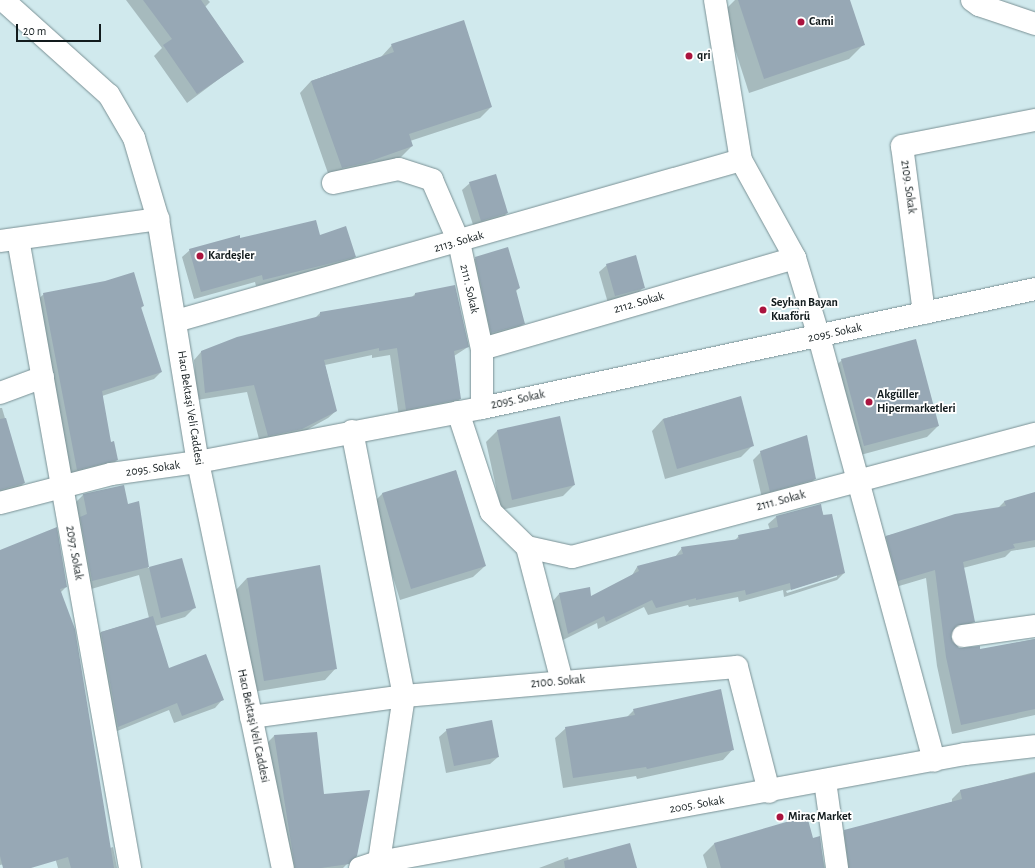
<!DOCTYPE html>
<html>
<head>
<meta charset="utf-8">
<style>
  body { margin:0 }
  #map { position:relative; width:1035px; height:868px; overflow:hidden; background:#d0e9ed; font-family:"Alegreya Sans",sans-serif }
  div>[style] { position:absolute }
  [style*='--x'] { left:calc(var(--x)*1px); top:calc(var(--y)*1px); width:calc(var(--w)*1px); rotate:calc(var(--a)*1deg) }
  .shadow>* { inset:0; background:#0003 }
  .building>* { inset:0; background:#97a8b5 }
  .roads { filter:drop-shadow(0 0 1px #7a9195) drop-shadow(0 0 1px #7a9195) }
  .minor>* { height:22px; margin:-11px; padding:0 11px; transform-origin:11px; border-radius:11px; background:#fff }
  .dots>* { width:11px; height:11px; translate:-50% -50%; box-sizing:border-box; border:2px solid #fff; border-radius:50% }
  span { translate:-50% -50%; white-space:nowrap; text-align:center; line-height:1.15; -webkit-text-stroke:3.5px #fff; paint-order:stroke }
  .poi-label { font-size:12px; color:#121b1d; font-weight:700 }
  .left { translate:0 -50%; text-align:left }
  .street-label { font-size:12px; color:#121b1d }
  .scale { position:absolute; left:16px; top:24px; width:85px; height:18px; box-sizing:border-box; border:2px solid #121b1d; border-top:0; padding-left:5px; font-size:12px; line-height:14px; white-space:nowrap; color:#121b1d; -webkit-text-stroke:3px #fff; paint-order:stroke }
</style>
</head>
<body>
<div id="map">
  <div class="shadow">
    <div style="clip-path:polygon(126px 0,208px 0,210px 2px,205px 7px,243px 61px,187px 103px,154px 56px,162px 48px)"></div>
    <div style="clip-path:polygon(735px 0,849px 0,864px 44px,849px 59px,749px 93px,723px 12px)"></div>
    <div style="clip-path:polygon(392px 45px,491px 107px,480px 118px,410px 141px,412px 146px,401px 157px,353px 174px,330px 179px,300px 93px,311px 81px,381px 57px)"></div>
    <div style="clip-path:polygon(470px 183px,507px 213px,500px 221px,474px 228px,462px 190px)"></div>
    <div style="clip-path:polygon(319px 236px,355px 257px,347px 264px,256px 286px,255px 282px,194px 299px,182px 257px,190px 250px,240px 240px)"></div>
    <div style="clip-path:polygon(476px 258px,519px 288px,515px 292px,524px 323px,516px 331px,484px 340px,468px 265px)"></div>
    <div style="clip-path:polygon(607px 265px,644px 287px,636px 295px,608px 303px,599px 272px)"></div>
    <div style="clip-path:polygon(44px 294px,143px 306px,140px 309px,161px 372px,154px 379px,102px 396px,110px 443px,117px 460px,110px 467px,70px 476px,36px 301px)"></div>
    <div style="clip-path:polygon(415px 294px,468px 347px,454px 356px,460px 399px,453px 406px,399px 417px,390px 355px,372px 358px,372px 355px,325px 365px,336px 411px,328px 418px,294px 437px,260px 443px,247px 392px,197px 400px,194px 360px,201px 352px,315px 318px,320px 313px,412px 297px)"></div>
    <div style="clip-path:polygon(842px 360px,938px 426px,927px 437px,853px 457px,830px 371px)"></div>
    <div style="clip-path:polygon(740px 397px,753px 445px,741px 457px,665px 479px,652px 431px,663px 419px)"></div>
    <div style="clip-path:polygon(0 408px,2px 408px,24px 483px,13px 495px,0 499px)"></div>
    <div style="clip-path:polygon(559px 417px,574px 485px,563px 496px,501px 510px,486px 442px,497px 431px)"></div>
    <div style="clip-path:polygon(761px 452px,815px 479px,807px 487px,762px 498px,753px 460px)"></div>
    <div style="clip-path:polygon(456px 471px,485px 566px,473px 577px,400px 600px,371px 505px,382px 494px)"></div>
    <div style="clip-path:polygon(123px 486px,127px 505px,138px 502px,148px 568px,181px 559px,195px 607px,185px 617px,155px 626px,168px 669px,222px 700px,215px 708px,174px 723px,169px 710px,110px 734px,93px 640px,101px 632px,149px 618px,139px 575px,81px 592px,72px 506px,83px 495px)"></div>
    <div style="clip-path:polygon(1035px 493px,1035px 547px,1011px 551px,1005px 557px,963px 568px,974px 621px,965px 630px,951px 632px,950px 638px,957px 648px,980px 650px,1035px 639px,1035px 715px,952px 734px,937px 666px,926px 578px,889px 589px,877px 545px,886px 536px,998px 508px,1004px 502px)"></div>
    <div style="clip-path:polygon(evenodd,820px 505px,844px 573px,837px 580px,784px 597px,783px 590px,739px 602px,738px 597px,689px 607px,688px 605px,648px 615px,644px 607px,598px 629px,597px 623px,561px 641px,552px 602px,559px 594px,591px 598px,631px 577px,637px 567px,675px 557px,682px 548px,734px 541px,739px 536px,770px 530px,768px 524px,776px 517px,820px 505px,837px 575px,837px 577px,787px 593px,786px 591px,837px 575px)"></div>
    <div style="clip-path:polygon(0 552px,66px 587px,61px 592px,110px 848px,113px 847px,117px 868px,58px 868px,54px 854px,0 865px)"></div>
    <div style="clip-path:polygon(247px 578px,336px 668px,325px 680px,253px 692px,236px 590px)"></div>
    <div style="clip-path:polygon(634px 710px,733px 749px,723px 760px,637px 779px,636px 776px,563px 788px,555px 738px,566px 728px,626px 718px)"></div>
    <div style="clip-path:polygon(447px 730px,498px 757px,490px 764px,446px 773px,439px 737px)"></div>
    <div style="clip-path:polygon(316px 733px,323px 795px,356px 855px,343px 868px,283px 868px,264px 746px,274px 736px)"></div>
    <div style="clip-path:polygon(1035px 772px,1035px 868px,839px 868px,836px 840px,845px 831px,952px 802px,952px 799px,960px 791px)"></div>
    <div style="clip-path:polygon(819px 838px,825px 868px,707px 868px,703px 855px,714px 844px)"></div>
    <div style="clip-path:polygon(568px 857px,569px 861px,636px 868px,539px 868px)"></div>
  </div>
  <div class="building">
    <div style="clip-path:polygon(143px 0,201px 0,244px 62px,197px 94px,163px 45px,172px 39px)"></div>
    <div style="clip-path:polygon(738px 0,850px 0,865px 45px,764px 79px)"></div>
    <div style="clip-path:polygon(464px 20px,492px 107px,409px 134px,413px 146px,365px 163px,342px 168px,311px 81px,394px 52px,391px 44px)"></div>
    <div style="clip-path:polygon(496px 174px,508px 213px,481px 221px,469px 182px)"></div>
    <div style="clip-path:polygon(316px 220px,320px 235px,346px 226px,356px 257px,263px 280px,262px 275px,201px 292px,189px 249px,240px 235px,240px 238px)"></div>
    <div style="clip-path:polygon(508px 247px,520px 288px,516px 290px,525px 324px,491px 333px,475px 257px)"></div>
    <div style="clip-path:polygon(636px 255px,645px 288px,615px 296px,606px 264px)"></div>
    <div style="clip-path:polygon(134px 272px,144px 306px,141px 307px,162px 372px,102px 391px,111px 442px,114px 441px,118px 460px,77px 470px,43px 293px,105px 281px)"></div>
    <div style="clip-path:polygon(455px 285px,469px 347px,454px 351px,461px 399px,406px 410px,397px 348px,379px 351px,379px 348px,324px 360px,337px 411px,302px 429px,268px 436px,254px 385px,205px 393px,201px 351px,237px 337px,320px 316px,320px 312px,415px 296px,415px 293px)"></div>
    <div style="clip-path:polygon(916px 339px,939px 426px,864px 446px,841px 359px)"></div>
    <div style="clip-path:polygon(741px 396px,754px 446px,677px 469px,663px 419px)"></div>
    <div style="clip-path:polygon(560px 416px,575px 485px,512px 500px,497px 430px)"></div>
    <div style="clip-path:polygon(6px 418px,25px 483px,0 490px,0 419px)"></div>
    <div style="clip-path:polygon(807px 435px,816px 479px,770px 492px,760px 451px)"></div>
    <div style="clip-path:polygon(456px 470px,486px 566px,411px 589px,382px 493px)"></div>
    <div style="clip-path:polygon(124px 485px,128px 504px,139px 501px,149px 567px,92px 581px,80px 517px,87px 514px,83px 494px)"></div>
    <div style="clip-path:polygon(1035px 492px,1035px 540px,1013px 544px,1015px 548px,963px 562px,975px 622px,956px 626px,951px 637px,959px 648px,980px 646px,980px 649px,1035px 639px,1035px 709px,961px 725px,946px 657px,935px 570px,898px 581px,886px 536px,955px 514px,1006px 506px,1004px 501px)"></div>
    <div style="clip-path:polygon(821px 504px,823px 515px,832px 514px,845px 573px,791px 590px,790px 583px,746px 595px,745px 590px,696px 600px,696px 598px,656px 608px,652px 600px,606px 622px,604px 616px,568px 634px,559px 593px,590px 587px,591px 596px,639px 571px,637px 566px,683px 554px,681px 547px,739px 539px,738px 535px,778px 527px,776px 516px)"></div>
    <div style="clip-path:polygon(57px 527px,67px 587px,60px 589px,75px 629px,114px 868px,71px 868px,68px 857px,31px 868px,3px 868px,0 856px,0 550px)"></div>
    <div style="clip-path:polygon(182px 558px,196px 608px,161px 618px,149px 567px)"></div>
    <div style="clip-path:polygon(320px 565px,337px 669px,264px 681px,247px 578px)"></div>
    <div style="clip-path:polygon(153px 616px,169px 668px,206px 654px,224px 700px,182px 716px,177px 703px,118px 727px,101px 632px)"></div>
    <div style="clip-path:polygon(721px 689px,734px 750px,647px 769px,646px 767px,573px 778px,565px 727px,635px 715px,633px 709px)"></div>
    <div style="clip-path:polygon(492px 720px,499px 757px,454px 766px,446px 729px)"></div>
    <div style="clip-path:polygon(317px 732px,324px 794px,370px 790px,357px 856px,349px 864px,321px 868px,295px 868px,274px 735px)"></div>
    <div style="clip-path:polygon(1035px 773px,1035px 868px,849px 868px,844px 830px,962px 799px,960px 790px)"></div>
    <div style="clip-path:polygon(807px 816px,813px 838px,820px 836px,824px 868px,721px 868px,714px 843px)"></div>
    <div style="clip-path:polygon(630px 843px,637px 868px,565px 868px,564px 861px)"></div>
  </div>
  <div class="roads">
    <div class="minor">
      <div style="--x:3;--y:0;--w:142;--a:41.9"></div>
      <div style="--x:109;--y:95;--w:50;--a:59.8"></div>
      <div style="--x:134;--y:138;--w:84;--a:73.5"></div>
      <div style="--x:158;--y:219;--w:246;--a:80.7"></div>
      <div style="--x:198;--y:462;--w:415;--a:78.2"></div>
      <div style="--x:715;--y:0;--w:162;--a:80.8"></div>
      <div style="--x:741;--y:160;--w:112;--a:61.1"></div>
      <div style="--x:795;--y:258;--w:83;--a:73.1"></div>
      <div style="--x:819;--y:337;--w:439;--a:74.8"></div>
      <div style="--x:972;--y:0;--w:9;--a:36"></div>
      <div style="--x:979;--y:5;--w:59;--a:18.7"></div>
      <div style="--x:333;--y:183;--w:67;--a:-12"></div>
      <div style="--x:399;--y:169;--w:35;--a:18"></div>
      <div style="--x:432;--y:180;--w:68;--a:66.5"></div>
      <div style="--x:459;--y:242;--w:109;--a:77.9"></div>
      <div style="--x:482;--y:349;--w:59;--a:90"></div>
      <div style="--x:18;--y:239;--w:639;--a:79.9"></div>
      <div style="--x:0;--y:241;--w:160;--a:-7.9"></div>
      <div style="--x:924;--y:313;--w:168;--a:-97.5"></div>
      <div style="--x:902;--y:146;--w:136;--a:-11.1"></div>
      <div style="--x:176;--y:321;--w:587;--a:-15.91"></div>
      <div style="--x:482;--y:349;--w:326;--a:-16.2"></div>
      <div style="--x:0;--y:393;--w:46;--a:-20.4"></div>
      <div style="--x:458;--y:412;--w:105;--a:71.7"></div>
      <div style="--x:491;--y:512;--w:50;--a:44.2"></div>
      <div style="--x:527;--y:547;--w:46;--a:12.5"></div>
      <div style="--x:572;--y:557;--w:479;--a:-14.9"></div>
      <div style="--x:352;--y:431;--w:270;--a:78.9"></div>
      <div style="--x:404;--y:696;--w:168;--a:98.6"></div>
      <div style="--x:0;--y:503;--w:115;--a:-14.6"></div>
      <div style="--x:111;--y:474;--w:88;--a:-7.9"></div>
      <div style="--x:198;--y:462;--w:289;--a:-10.8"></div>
      <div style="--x:482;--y:408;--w:566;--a:-12.14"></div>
      <div style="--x:527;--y:547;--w:138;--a:75.4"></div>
      <div style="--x:963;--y:636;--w:73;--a:-7.9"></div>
      <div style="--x:251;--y:717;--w:154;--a:-7.8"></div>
      <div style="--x:404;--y:696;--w:334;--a:-5"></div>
      <div style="--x:737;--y:667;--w:129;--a:75.6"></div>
      <div style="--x:825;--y:781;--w:88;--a:82.1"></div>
      <div style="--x:360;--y:868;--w:20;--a:-18"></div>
      <div style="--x:379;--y:862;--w:596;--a:-10.44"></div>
      <div style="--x:965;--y:754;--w:70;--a:-6.5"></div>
    </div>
  </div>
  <div class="dots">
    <div style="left:801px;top:22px;background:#aa143f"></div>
    <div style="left:689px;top:56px;background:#aa143f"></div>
    <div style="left:200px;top:256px;background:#aa143f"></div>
    <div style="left:763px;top:310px;background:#aa143f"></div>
    <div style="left:869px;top:402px;background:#aa143f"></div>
    <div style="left:780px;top:817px;background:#aa143f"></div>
  </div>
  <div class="poi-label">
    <span class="left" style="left:809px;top:22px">Cami</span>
    <span class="left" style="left:697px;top:56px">qri</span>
    <span class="left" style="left:208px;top:256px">Kardeşler</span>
    <span class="left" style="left:771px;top:310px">Seyhan Bayan<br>Kuaförü</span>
    <span class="left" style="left:877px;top:402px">Akgüller<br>Hipermarketleri</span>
    <span class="left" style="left:788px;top:817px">Miraç Market</span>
  </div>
  <div class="street-label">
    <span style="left:908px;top:187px;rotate:82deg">2109. Sokak</span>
    <span style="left:459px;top:242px;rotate:-16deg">2113. Sokak</span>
    <span style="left:469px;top:289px;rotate:77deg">2111. Sokak</span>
    <span style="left:639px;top:303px;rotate:-16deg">2112. Sokak</span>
    <span style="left:835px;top:333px;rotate:-12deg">2095. Sokak</span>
    <span style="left:518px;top:400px;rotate:-12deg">2095. Sokak</span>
    <span style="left:190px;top:408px;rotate:81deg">Hacı Bektaşi Veli Caddesi</span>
    <span style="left:153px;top:469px;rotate:-8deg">2095. Sokak</span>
    <span style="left:781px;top:501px;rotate:-15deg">2111. Sokak</span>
    <span style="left:74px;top:553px;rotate:80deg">2097. Sokak</span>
    <span style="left:558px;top:682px;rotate:-5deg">2100. Sokak</span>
    <span style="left:253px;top:726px;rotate:78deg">Hacı Bektaşi Veli Caddesi</span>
    <span style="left:697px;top:805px;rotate:-10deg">2005. Sokak</span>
  </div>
  <div class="scale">20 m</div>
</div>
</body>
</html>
